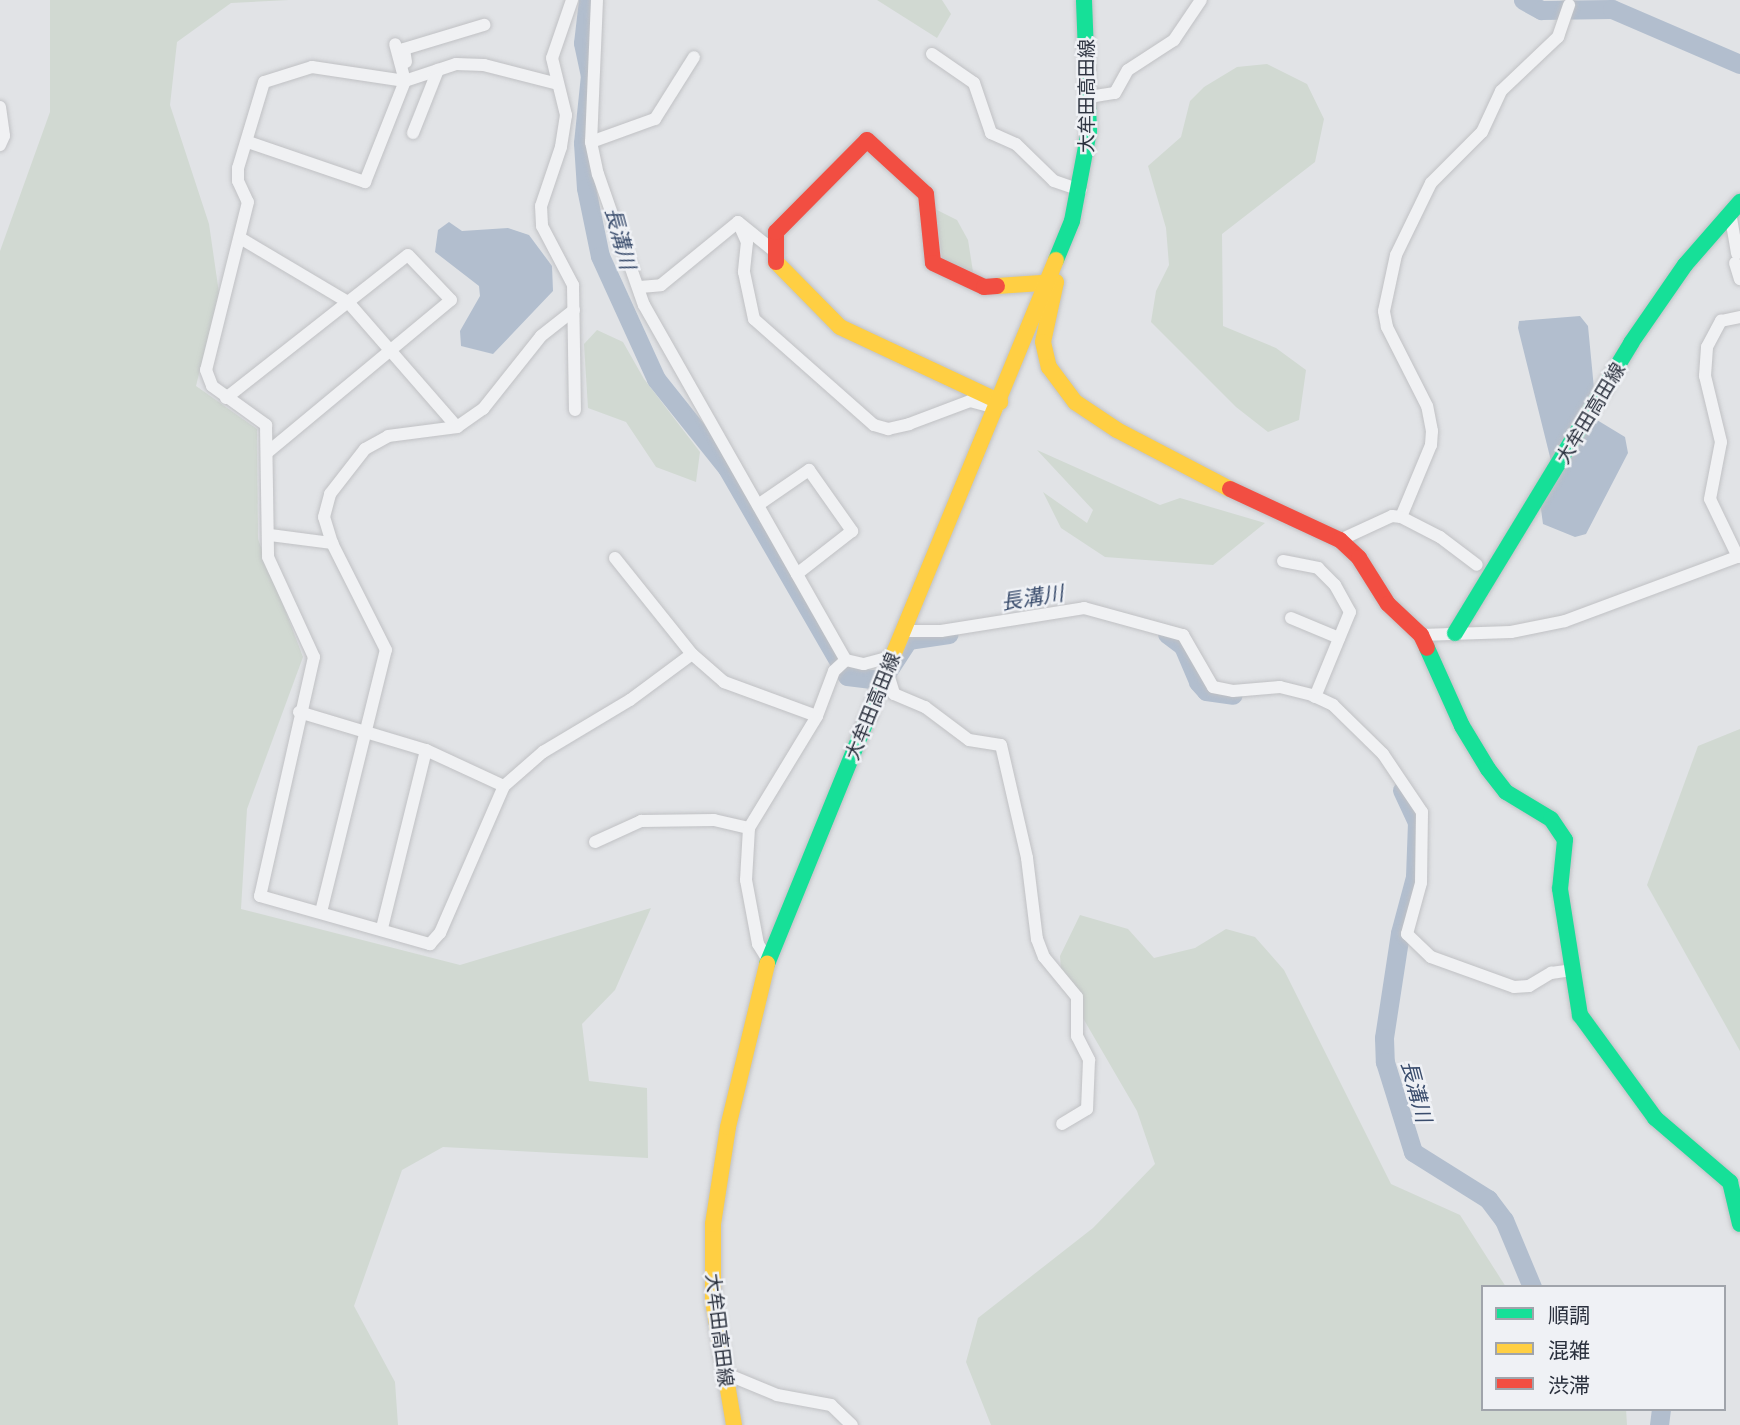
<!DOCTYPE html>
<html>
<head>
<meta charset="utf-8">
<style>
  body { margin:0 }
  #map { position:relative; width:1740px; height:1425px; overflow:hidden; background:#e1e3e6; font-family:Barlow,"Noto Sans JP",sans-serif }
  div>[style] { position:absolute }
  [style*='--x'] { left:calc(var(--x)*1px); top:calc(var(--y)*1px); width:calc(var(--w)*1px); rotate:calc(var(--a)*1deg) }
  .green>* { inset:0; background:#d1d9d2 }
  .water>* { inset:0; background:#b2bece }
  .river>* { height:19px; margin:-9.5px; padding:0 9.5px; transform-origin:9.5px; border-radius:9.5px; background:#b2bece }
  .roads { filter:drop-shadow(0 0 2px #c0c1c4) drop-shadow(0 0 2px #c0c1c4) }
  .street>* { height:12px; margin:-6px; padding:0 6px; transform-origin:6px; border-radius:6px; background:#f0f1f3 }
  .fast>* { height:16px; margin:-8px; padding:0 8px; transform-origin:8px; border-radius:8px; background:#16e098 }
  .slow>* { height:16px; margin:-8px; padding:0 8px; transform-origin:8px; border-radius:8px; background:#ffcf43 }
  .jam>* { height:16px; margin:-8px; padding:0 8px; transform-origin:8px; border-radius:8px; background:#f24e42 }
  span { translate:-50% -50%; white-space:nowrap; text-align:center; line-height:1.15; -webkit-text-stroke:5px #eff1f5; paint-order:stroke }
  .street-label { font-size:19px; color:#2a303d }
  .water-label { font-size:21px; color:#394c6c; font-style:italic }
  .legend { position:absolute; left:1481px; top:1285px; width:245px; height:126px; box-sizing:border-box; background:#eff1f5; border:2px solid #a0a4ab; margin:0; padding:9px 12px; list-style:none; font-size:21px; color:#2a303d }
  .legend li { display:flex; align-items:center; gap:14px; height:35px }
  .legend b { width:35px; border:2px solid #a0a4ab }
</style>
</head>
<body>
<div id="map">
  <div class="green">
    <div style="clip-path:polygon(50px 0,289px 0,231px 3px,177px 42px,170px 105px,209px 224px,219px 293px,196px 386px,257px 429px,258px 539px,303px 657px,247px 809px,241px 909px,460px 965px,651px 908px,615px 990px,582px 1024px,589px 1081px,647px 1088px,648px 1158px,443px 1147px,402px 1170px,354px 1306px,395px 1382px,398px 1425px,0 1425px,0 251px,50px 112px)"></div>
    <div style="clip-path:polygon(877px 0,942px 0,951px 14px,937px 38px)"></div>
    <div style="clip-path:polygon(1267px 64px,1307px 84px,1324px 119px,1315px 162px,1222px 234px,1223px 326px,1276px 348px,1306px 370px,1299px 420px,1268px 432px,1236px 407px,1151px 322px,1156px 291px,1169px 265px,1166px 228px,1148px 166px,1181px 137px,1190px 101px,1204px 87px,1237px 67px)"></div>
    <div style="clip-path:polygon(935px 209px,957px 220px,968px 240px,973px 272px,943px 263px)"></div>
    <div style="clip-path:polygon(597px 330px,623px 342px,644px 379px,700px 452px,696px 482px,656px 467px,626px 422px,588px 408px,584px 344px)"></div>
    <div style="clip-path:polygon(1037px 450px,1160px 505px,1180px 498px,1265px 523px,1213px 565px,1105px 557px,1061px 528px,1043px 492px,1087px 523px,1093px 510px)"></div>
    <div style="clip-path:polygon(1740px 729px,1740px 1051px,1647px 885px,1698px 746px)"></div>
    <div style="clip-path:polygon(1080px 915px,1128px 929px,1154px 958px,1195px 948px,1226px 929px,1255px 937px,1284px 970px,1391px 1184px,1460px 1215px,1506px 1287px,1483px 1287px,1483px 1409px,1626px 1409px,1627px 1425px,991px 1425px,966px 1362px,978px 1318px,1093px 1228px,1155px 1164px,1137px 1111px,1062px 982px,1060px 956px)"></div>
  </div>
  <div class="water">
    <div style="clip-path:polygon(449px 222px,462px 231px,508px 228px,529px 235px,552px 266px,553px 291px,493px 354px,461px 346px,460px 331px,480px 296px,479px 286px,435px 252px,438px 230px)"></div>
    <div style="clip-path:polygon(1580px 316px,1588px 326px,1597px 420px,1625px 437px,1628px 453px,1586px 534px,1575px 537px,1543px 524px,1540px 502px,1553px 469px,1518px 328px,1519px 321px)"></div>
  </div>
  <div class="river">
    <div style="--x:588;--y:0;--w:43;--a:96.6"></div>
    <div style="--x:583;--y:43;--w:33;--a:78"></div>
    <div style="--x:590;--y:75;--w:68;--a:95.9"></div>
    <div style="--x:583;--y:143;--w:45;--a:86.2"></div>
    <div style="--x:586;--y:188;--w:69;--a:78.4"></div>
    <div style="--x:600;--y:256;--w:135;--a:65.5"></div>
    <div style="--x:656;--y:379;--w:114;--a:51.4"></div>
    <div style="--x:727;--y:468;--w:240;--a:60"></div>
    <div style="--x:847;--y:676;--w:35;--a:7"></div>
    <div style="--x:882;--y:680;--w:48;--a:-57"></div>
    <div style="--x:908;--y:640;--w:41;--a:-8.3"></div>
    <div style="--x:1523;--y:0;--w:21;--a:29"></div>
    <div style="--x:1541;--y:10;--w:71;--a:-0.8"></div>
    <div style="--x:1612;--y:9;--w:139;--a:23.3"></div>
    <div style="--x:1167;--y:634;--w:20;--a:37"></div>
    <div style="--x:1183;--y:646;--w:39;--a:67"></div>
    <div style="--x:1198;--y:682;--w:12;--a:48"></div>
    <div style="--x:1206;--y:691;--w:27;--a:8"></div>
    <div style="--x:1402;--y:790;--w:35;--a:65"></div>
    <div style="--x:1417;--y:822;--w:55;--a:92.1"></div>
    <div style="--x:1415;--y:877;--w:58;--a:105"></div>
    <div style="--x:1400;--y:933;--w:106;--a:98.7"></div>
    <div style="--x:1384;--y:1038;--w:24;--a:88"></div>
    <div style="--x:1385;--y:1062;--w:94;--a:72.7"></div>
    <div style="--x:1413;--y:1152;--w:89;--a:32.1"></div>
    <div style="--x:1488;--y:1199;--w:26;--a:53"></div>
    <div style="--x:1504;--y:1220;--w:73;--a:67.3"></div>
    <div style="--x:1659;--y:1425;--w:16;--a:-83"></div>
  </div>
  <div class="roads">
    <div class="street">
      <div style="--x:572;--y:0;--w:61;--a:109"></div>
      <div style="--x:552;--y:58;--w:59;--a:76.2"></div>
      <div style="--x:566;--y:115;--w:32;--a:99"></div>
      <div style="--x:561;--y:147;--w:62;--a:108.7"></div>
      <div style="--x:541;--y:206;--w:20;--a:87"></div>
      <div style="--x:542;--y:226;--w:67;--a:62.3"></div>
      <div style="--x:573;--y:285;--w:125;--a:89.1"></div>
      <div style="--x:597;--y:0;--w:142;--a:92.4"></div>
      <div style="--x:591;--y:142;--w:33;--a:78"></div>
      <div style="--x:598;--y:174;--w:139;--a:70.7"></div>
      <div style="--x:644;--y:305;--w:408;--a:60.4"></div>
      <div style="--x:932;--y:54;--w:51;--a:34.6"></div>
      <div style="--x:974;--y:83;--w:53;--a:71.2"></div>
      <div style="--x:991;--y:133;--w:27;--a:24"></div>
      <div style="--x:1016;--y:144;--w:53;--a:44.2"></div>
      <div style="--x:1054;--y:181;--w:28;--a:19"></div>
      <div style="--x:406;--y:62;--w:13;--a:-99"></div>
      <div style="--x:404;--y:49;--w:84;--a:-16.7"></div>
      <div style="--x:558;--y:84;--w:76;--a:-165.6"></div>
      <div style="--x:484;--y:65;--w:28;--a:-178"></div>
      <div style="--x:456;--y:64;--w:54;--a:161.6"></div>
      <div style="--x:405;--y:81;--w:94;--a:-171.4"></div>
      <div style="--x:312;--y:67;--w:50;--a:162.6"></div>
      <div style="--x:264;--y:82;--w:90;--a:106.8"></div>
      <div style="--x:238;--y:168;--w:13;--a:90"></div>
      <div style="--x:238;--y:181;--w:23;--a:65"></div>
      <div style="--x:248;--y:202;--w:173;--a:104"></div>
      <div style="--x:206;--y:370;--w:17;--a:69"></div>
      <div style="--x:212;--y:386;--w:67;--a:35.8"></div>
      <div style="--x:266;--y:425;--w:132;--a:89.1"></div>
      <div style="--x:268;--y:557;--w:110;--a:65.3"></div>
      <div style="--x:314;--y:657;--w:245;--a:102.7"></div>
      <div style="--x:260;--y:896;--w:177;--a:15.8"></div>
      <div style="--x:430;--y:944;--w:15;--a:-48"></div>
      <div style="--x:440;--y:933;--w:160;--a:-66.5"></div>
      <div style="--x:504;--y:786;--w:52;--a:-41.1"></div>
      <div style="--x:543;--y:752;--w:101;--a:-30.9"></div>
      <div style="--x:630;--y:700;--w:77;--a:-36.6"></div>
      <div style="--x:1089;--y:97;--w:26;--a:-9"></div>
      <div style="--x:1115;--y:93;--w:26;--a:-61"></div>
      <div style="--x:1128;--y:70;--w:55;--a:-33.1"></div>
      <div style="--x:1174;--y:40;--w:48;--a:-56"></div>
      <div style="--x:0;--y:107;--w:29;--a:82"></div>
      <div style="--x:4;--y:136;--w:10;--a:114"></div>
      <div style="--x:413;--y:133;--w:68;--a:-68.4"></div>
      <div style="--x:248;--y:142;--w:124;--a:18.9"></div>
      <div style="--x:365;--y:182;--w:109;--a:-68.4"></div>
      <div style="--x:405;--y:81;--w:38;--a:-105"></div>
      <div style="--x:591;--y:142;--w:68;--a:-19.8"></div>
      <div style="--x:655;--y:119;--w:73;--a:-57.8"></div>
      <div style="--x:1730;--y:212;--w:42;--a:80.3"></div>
      <div style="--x:738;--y:222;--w:22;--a:66"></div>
      <div style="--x:747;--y:242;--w:30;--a:96"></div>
      <div style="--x:744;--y:272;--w:48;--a:78"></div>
      <div style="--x:754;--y:319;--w:160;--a:41.5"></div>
      <div style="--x:874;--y:425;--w:15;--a:16"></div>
      <div style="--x:888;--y:429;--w:22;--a:-13"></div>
      <div style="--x:909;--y:424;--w:65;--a:-20.7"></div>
      <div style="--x:970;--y:401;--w:28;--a:15"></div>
      <div style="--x:240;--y:238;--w:126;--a:30.7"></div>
      <div style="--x:348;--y:302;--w:166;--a:48.9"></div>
      <div style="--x:1735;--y:263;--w:17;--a:73"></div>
      <div style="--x:640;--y:287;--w:21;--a:-5"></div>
      <div style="--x:661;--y:285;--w:99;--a:-39.3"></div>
      <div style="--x:738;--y:222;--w:46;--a:38.9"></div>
      <div style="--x:226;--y:398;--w:231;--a:-38.2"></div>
      <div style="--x:408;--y:255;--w:62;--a:46.3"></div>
      <div style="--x:451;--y:300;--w:239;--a:140.3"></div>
      <div style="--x:758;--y:505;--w:62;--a:-34.5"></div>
      <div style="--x:809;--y:470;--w:75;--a:54.8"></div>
      <div style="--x:852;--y:531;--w:70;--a:142"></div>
      <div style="--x:1401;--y:517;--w:78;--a:-67.4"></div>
      <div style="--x:1431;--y:445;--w:14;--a:-86"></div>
      <div style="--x:1432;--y:431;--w:25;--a:-101"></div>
      <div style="--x:1427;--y:406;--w:89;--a:-116.9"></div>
      <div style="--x:1387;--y:327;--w:16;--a:-101"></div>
      <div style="--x:1384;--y:311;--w:57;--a:-77.9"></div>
      <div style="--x:1396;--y:255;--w:80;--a:-64.1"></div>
      <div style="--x:1431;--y:183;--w:72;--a:-45"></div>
      <div style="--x:1482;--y:132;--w:45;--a:-65.1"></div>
      <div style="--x:1501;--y:91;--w:79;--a:-43.5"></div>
      <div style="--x:1558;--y:37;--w:34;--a:-71"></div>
      <div style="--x:270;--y:535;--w:63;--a:7.4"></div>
      <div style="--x:1340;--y:540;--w:57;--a:-24.8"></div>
      <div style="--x:1392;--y:516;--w:9;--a:6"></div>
      <div style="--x:1401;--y:517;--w:44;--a:27.1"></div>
      <div style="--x:1440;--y:537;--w:46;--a:37.1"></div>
      <div style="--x:1738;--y:557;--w:64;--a:-115.8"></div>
      <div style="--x:1710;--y:499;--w:58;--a:-79.1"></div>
      <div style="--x:1721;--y:442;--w:68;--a:-103.6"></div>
      <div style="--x:1705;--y:376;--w:29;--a:-86"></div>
      <div style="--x:1707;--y:347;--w:30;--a:-62"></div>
      <div style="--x:1721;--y:321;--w:19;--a:-12"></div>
      <div style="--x:615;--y:558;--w:123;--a:51.3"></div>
      <div style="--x:692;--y:654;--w:43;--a:41.2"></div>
      <div style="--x:724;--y:682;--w:99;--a:20.1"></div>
      <div style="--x:1283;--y:561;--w:36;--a:11"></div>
      <div style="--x:1318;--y:568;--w:24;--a:45"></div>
      <div style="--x:1335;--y:585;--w:31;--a:61"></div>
      <div style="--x:1350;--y:612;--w:92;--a:112.4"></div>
      <div style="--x:1291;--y:618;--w:52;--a:22.6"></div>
      <div style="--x:904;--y:631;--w:37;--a:0"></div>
      <div style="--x:941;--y:631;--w:145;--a:-9.1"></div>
      <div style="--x:1084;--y:608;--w:103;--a:15.3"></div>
      <div style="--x:1183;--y:635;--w:60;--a:60"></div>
      <div style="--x:1213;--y:687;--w:20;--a:11"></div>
      <div style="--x:1233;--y:691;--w:47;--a:-4.9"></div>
      <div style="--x:1280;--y:687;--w:33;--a:14"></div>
      <div style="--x:1312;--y:695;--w:23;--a:25"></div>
      <div style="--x:1333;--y:705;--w:70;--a:44.4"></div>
      <div style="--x:1383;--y:754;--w:70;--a:56.1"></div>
      <div style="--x:1422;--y:812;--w:71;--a:90.8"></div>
      <div style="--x:1421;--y:883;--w:53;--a:105.4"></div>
      <div style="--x:1407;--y:934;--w:33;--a:44"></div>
      <div style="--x:1431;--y:957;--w:88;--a:19.9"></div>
      <div style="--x:1514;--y:987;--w:15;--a:-4"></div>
      <div style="--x:1529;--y:986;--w:26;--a:-31"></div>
      <div style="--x:1551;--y:973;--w:21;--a:-8"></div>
      <div style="--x:1421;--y:635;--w:90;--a:-1.9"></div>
      <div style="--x:1511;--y:632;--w:55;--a:-11.5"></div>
      <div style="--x:1565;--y:621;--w:187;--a:-20.4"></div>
      <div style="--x:846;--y:660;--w:18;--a:13"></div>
      <div style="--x:864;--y:664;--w:30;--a:-15"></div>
      <div style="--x:888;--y:674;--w:21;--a:73"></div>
      <div style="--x:894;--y:694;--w:34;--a:23"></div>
      <div style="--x:925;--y:707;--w:55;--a:36.9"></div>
      <div style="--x:969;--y:740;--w:32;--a:9"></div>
      <div style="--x:1001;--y:745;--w:116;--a:77"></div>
      <div style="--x:1027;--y:858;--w:82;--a:83"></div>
      <div style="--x:1037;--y:939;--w:19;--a:69"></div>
      <div style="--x:1044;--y:957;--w:52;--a:50.5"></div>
      <div style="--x:1077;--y:997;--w:39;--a:90"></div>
      <div style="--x:1077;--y:1036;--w:27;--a:63"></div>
      <div style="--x:1089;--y:1060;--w:49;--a:92.3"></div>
      <div style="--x:1087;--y:1109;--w:29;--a:149"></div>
      <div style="--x:299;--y:712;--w:133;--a:16.7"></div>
      <div style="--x:426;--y:750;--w:86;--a:24.8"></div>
      <div style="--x:595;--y:842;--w:51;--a:-24.5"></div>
      <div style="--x:641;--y:821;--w:73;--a:-0.8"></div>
      <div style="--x:714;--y:820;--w:36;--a:13"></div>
      <div style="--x:321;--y:912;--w:270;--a:-76.1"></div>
      <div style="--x:386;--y:650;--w:120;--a:-116.8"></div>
      <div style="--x:332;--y:543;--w:27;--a:-107"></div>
      <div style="--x:324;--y:517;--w:24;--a:-75"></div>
      <div style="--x:330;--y:494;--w:57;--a:-52.1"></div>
      <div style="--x:365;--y:449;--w:26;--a:-29"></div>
      <div style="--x:388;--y:436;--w:70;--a:-7.4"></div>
      <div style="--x:457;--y:427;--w:32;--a:-35"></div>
      <div style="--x:483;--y:409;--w:93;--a:-51.5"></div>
      <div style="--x:541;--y:336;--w:42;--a:-38.2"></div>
      <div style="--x:382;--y:928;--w:183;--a:-76.1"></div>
      <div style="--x:768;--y:960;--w:19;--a:-122"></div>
      <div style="--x:758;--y:944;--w:65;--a:-100.6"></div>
      <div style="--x:746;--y:880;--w:52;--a:-86.7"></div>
      <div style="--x:749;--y:828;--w:131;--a:-58.7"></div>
      <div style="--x:817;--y:716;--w:48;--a:-69.3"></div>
      <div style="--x:834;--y:671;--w:16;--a:-43"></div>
      <div style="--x:724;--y:1373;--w:57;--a:22.5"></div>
      <div style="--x:777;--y:1395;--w:55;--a:10.5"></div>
      <div style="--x:831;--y:1405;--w:29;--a:44"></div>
    </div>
    <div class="fast">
      <div style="--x:1056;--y:260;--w:42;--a:-67.7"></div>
      <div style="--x:1072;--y:221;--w:92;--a:-79.3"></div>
      <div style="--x:1089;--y:131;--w:131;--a:-92.2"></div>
      <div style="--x:1455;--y:633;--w:339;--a:-58.7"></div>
      <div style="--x:1631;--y:343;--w:95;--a:-55.3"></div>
      <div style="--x:1685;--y:265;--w:84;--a:-48.9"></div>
      <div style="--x:1427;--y:648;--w:85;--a:65.8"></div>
      <div style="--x:1462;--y:726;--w:50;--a:58.8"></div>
      <div style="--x:1488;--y:769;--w:29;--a:52"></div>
      <div style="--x:1506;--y:792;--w:52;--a:31"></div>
      <div style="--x:1551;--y:819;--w:25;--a:56"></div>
      <div style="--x:1565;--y:840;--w:49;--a:95.8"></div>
      <div style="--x:1560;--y:889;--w:128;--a:81"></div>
      <div style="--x:1580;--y:1015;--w:127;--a:53.9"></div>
      <div style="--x:1655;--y:1118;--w:99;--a:40.5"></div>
      <div style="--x:1730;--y:1182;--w:43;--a:76.6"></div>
      <div style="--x:767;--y:964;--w:336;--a:-67.8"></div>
    </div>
    <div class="slow">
      <div style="--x:776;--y:262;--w:91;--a:45.4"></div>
      <div style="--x:840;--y:327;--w:177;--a:25.1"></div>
      <div style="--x:997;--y:286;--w:59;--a:-3.9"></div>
      <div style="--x:1056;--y:282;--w:61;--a:102.2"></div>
      <div style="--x:1043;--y:342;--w:26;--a:77"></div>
      <div style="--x:1049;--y:367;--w:44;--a:53.4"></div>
      <div style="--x:1075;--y:402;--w:50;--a:33.7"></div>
      <div style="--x:1117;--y:430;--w:127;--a:27.6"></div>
      <div style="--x:894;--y:653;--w:425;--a:-67.6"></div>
      <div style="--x:734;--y:1425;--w:126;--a:-99.6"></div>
      <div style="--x:713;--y:1301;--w:77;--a:-90"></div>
      <div style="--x:713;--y:1224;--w:98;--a:-81.2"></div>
      <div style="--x:728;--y:1127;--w:168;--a:-76.5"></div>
    </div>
    <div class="jam">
      <div style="--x:776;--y:262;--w:30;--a:-90"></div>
      <div style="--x:776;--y:232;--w:129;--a:-45.3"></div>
      <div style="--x:867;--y:140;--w:80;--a:42.5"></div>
      <div style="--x:926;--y:194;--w:69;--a:84.2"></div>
      <div style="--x:933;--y:263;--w:56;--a:25.2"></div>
      <div style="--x:984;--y:287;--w:13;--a:-4"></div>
      <div style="--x:1230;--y:489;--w:121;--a:24.9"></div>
      <div style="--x:1340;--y:540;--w:26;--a:43"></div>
      <div style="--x:1359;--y:558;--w:54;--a:57.8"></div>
      <div style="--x:1388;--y:604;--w:45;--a:43.2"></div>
      <div style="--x:1421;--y:635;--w:14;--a:65"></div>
    </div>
  </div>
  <div class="street-label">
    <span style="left:1086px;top:96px;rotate:-90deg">大牟田高田線</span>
    <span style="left:1590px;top:413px;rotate:-59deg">大牟田高田線</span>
    <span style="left:872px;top:706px;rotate:-68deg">大牟田高田線</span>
    <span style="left:720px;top:1330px;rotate:83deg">大牟田高田線</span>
  </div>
  <div class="water-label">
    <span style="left:621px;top:238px;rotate:75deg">長溝川</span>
    <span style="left:1032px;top:597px;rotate:-9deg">長溝川</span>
    <span style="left:1417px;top:1091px;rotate:75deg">長溝川</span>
  </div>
  <ul class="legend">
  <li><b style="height:9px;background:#16e098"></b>順調</li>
  <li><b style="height:9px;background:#ffcf43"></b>混雑</li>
  <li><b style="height:9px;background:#f24e42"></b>渋滞</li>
  </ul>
</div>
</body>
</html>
